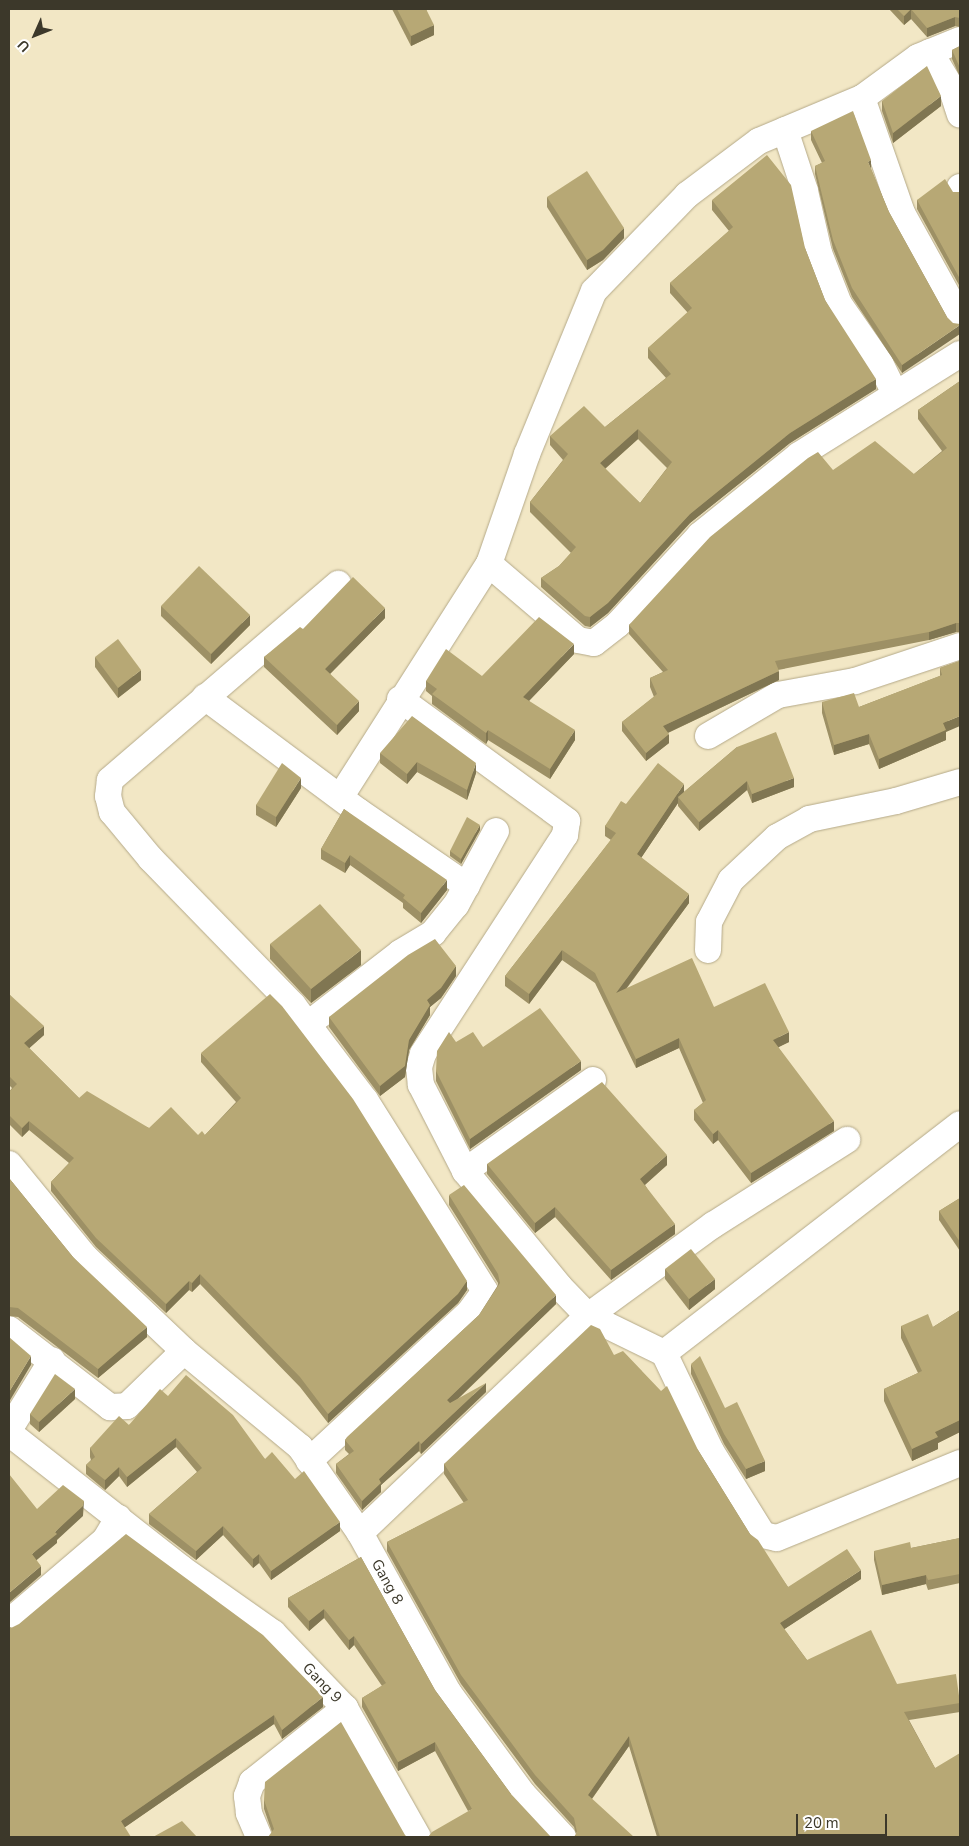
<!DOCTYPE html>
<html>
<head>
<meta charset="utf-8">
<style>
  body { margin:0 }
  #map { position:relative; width:969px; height:1846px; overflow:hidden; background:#f2e7c5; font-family:"Nunito Sans",sans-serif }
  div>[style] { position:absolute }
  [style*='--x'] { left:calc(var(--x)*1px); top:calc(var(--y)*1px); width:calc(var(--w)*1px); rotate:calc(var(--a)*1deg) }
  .roads { filter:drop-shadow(0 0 1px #b4a989) drop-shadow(0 0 1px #b4a989) }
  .minor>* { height:26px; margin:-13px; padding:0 13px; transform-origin:13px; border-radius:13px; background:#fff }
  .wall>* { inset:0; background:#9d9065 }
  .shaded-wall>* { inset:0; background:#807652 }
  .building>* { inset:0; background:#b7a875 }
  span { translate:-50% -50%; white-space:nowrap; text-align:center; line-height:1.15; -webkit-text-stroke:5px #fff; paint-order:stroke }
  .street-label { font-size:15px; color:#3c382a }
  .frame { position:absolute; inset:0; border:10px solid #3c382a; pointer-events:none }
  .north { position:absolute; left:10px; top:10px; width:50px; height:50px; -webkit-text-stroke:4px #fff; paint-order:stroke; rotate:226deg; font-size:14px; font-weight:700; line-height:20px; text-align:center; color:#3c382a }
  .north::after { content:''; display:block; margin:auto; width:18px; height:22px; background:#3c382a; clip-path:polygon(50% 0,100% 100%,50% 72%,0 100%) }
  .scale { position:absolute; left:796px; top:1814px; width:91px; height:22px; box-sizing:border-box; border:2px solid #3c382a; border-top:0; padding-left:6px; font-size:15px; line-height:18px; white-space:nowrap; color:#3c382a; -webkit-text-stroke:4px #fff; paint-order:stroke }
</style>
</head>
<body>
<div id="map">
  <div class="roads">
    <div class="minor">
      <div style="--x:930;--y:52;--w:41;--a:59"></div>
      <div style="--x:951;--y:87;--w:29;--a:72"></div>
      <div style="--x:862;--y:98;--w:122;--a:70.8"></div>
      <div style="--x:902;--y:213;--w:120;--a:61.1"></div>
      <div style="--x:785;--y:130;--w:64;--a:71.8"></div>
      <div style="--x:805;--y:191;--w:64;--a:77.3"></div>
      <div style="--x:819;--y:253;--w:55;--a:68.6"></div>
      <div style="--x:839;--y:304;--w:72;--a:55.2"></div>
      <div style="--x:880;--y:363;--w:34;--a:64"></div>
      <div style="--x:960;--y:187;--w:1;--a:90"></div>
      <div style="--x:489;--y:564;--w:117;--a:40.5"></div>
      <div style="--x:578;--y:640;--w:16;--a:11"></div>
      <div style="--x:594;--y:643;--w:31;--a:-38"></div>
      <div style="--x:618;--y:624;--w:121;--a:-47.3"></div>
      <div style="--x:700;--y:535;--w:127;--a:-38.9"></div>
      <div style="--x:799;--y:455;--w:190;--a:-32.1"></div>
      <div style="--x:205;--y:697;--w:191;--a:36.7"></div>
      <div style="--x:358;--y:811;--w:132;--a:34.5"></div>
      <div style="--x:400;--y:699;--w:207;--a:36.1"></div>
      <div style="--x:567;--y:821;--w:14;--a:98"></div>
      <div style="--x:565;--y:835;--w:261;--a:123"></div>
      <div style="--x:423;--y:1054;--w:14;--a:107"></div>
      <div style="--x:419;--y:1067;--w:18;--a:84"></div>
      <div style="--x:421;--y:1085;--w:97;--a:62.9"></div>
      <div style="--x:465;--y:1171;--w:149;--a:50.7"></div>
      <div style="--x:559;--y:1286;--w:42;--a:46"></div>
      <div style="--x:588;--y:1316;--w:85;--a:26"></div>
      <div style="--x:664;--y:1353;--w:374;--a:-37.7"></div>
      <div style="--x:708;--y:736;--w:81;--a:-30.4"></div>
      <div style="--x:778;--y:695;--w:78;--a:-10.3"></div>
      <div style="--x:855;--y:681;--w:111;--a:-18.4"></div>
      <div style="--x:341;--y:796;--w:275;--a:-57.5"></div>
      <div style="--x:489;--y:564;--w:116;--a:-70.9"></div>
      <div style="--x:527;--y:454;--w:176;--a:-67.7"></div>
      <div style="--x:594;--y:291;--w:134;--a:-45.9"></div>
      <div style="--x:687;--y:195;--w:90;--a:-36.9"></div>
      <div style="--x:759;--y:141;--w:112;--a:-22.7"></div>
      <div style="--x:862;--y:98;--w:69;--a:-36.2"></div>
      <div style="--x:918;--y:57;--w:45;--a:-22"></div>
      <div style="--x:708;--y:950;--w:28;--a:-88"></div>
      <div style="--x:709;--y:922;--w:47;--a:-62.4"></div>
      <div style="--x:731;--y:880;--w:63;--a:-43.1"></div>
      <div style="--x:777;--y:837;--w:37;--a:-29"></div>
      <div style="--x:809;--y:819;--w:89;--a:-11.7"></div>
      <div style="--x:896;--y:801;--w:67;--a:-16.5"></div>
      <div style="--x:307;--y:1025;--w:118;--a:-37.7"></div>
      <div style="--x:400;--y:953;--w:39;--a:-31"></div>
      <div style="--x:433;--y:933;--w:36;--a:-51"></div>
      <div style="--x:456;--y:905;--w:84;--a:-61.6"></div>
      <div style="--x:9;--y:1164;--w:120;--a:50.7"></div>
      <div style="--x:85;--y:1257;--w:137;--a:43.5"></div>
      <div style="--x:184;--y:1351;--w:151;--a:39.6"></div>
      <div style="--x:300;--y:1447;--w:105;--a:55.1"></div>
      <div style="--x:360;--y:1533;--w:182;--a:61"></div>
      <div style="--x:448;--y:1692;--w:127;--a:53.7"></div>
      <div style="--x:523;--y:1794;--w:59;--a:47.1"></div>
      <div style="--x:465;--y:1171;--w:157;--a:-35.4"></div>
      <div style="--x:9;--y:1329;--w:128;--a:37.7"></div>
      <div style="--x:110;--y:1407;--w:17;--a:-3"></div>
      <div style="--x:127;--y:1406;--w:79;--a:-44"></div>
      <div style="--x:664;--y:1353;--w:109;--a:64.4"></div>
      <div style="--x:711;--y:1451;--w:99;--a:58.2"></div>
      <div style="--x:763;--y:1535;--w:14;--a:12"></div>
      <div style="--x:777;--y:1538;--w:198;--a:-22.3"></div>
      <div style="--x:9;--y:1430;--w:82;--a:-58.4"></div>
      <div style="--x:9;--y:1433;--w:219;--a:38.1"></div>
      <div style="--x:181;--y:1568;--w:113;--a:35.2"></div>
      <div style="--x:273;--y:1633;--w:104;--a:46.2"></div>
      <div style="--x:345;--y:1708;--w:148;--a:60.5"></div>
      <div style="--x:309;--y:1461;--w:218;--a:-42.8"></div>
      <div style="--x:469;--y:1313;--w:27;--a:-54"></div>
      <div style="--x:485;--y:1291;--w:226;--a:-122.1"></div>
      <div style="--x:365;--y:1100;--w:119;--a:-127.2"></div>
      <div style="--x:293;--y:1005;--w:204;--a:-134.2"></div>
      <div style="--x:151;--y:859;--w:61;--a:-129.7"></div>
      <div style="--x:112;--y:812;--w:16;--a:-104"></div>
      <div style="--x:108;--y:796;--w:16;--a:-83"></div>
      <div style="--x:110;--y:780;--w:301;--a:-40.7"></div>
      <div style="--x:360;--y:1533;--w:315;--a:-43.6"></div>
      <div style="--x:588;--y:1316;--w:155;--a:-36.1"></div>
      <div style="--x:713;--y:1225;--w:159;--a:-32.4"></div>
      <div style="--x:9;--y:1622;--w:126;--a:-40.5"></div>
      <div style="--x:105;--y:1540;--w:26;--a:-59"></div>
      <div style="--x:259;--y:1837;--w:26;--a:-113"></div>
      <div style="--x:249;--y:1813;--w:17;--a:-97"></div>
      <div style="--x:247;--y:1796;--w:15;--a:-70"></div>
      <div style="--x:252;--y:1782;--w:119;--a:-38.5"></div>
    </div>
  </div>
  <div class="wall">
    <div style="clip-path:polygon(392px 9px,426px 9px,434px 35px,411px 46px)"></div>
    <div style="clip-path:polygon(889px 9px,960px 9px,960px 27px,955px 26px,927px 37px,911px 19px,904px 25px)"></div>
    <div style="clip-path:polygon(960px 46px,960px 77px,952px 59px,952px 50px)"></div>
    <div style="clip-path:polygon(882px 101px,941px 106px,893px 143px,882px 111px)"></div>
    <div style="clip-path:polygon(811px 131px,871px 169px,889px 212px,947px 317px,902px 373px,852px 297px,833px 249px,815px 174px,815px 166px,822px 163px,811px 140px)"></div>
    <div style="clip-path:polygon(953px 192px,960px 192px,960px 287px,917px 209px,917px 200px)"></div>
    <div style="clip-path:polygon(547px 197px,624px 238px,603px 260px,587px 270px,547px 207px)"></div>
    <div style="clip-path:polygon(evenodd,712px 200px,805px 248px,825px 300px,876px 389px,790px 443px,690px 523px,608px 613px,590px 627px,585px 626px,541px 587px,541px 578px,559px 566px,571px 553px,530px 512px,530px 502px,563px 460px,550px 445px,550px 436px,605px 427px,666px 378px,648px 358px,648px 348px,688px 313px,670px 293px,670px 283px,729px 231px,712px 210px,712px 200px,638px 439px,667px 468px,640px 503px,605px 469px,638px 439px)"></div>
    <div style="clip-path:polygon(960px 381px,960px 632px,956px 632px,929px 640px,778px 670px,779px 680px,668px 733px,669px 743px,646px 761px,622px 731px,622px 722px,654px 697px,650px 687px,650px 678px,663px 672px,629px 634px,629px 625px,833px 470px,914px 474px,942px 451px,918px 419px,918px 410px)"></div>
    <div style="clip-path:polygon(161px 606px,250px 625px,211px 664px,161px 616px)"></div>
    <div style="clip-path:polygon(385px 618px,330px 674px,359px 711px,337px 735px,264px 667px,264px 657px,303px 629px)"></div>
    <div style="clip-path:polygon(574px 654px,529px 701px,575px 740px,550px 779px,488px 740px,486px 744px,432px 704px,432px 696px,426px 691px,426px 681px,482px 676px)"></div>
    <div style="clip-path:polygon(95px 657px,141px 680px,118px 698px,95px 667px)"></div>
    <div style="clip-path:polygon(960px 661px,946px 732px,946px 740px,879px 769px,869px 744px,834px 755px,822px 713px,822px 702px,859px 707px,940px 676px,940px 668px)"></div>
    <div style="clip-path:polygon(737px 747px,794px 787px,752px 803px,747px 790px,699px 831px,678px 806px,678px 803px,641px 858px,689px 903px,627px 988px,714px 1007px,789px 1042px,778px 1047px,834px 1131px,751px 1183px,718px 1140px,713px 1144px,694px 1120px,694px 1110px,703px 1103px,679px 1048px,636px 1068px,595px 983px,562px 960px,529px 1004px,505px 986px,505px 976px,611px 840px,605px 836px,605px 826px,626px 804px,684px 792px)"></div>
    <div style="clip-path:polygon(380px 753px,476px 773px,467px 800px,417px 772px,407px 784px,380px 763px)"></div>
    <div style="clip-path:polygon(301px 788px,276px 827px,256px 815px,256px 805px)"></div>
    <div style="clip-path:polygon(344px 809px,447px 890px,421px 923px,403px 908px,403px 903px,350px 865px,345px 873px,321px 859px,321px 849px)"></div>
    <div style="clip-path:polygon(480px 830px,461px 864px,450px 856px,450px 851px)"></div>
    <div style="clip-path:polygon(270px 944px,361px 965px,311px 1003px,270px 959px)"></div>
    <div style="clip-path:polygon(456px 976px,441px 998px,430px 1007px,430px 1015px,409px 1050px,405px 1077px,380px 1096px,329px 1027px,329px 1017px)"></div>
    <div style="clip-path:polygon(9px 994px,44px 1035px,29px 1048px,79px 1098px,149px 1128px,198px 1135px,205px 1135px,236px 1102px,201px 1062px,201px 1053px,467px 1290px,458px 1303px,328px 1423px,300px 1387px,200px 1284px,192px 1292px,189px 1290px,166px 1313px,96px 1247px,51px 1191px,51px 1182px,69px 1163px,29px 1130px,22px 1137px,9px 1124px,9px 1092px,12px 1088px,9px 1085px)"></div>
    <div style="clip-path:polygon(456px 1042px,483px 1047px,581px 1070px,470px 1149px,436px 1081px,436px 1071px)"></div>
    <div style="clip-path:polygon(487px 1164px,667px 1165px,645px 1185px,675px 1234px,611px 1280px,555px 1217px,535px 1233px,487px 1174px)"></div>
    <div style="clip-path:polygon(9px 1178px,73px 1257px,147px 1337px,98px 1378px,18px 1317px,9px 1316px)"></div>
    <div style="clip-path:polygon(449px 1195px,556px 1304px,458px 1399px,486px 1392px,421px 1454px,419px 1451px,381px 1485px,381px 1492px,362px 1510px,336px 1473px,336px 1464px,349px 1454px,345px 1450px,345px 1440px,479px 1315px,498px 1285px,498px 1283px,449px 1205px)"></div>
    <div style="clip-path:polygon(960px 1198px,960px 1251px,939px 1220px,939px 1211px)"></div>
    <div style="clip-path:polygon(665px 1269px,715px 1289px,689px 1310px,665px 1279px)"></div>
    <div style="clip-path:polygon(960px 1310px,960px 1432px,938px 1443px,938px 1449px,912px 1461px,884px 1401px,884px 1389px,918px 1373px,901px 1338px,901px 1326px,933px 1327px)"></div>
    <div style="clip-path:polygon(614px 1355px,698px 1450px,750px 1534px,788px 1587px,861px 1579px,784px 1629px,807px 1660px,897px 1684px,960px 1699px,960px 1712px,909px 1720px,935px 1768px,960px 1837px,657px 1837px,629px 1746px,592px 1799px,576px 1834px,574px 1827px,535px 1784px,461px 1684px,387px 1551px,387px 1542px,464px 1503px,444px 1474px,444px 1464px)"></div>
    <div style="clip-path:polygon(691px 1364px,765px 1471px,746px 1479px,724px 1444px,691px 1374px)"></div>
    <div style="clip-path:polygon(168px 1396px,265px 1459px,340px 1531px,271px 1580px,259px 1563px,253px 1568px,223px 1535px,196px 1560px,149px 1524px,149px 1514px,197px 1472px,176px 1447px,127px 1487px,119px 1476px,105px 1490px,86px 1474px,86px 1465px,91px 1460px,90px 1457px,90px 1448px,129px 1425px)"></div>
    <div style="clip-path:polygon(75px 1399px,39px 1432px,30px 1424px,30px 1414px)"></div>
    <div style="clip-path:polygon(960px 1538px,960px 1583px,928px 1590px,926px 1584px,882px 1595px,874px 1560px,874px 1551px,911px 1548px)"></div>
    <div style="clip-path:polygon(361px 1557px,435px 1690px,511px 1794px,468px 1811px,435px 1751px,398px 1771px,362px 1707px,362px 1698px,382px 1686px,354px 1645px,349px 1650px,324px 1618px,309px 1631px,288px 1607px,288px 1598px)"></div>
    <div style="clip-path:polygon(9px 1627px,323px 1707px,282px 1739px,274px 1724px,125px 1827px)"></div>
    <div style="clip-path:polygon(264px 1800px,405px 1835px,272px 1832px,264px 1809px)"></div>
  </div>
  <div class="shaded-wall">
    <div style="clip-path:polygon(911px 9px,911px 19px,904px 25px,904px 16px)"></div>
    <div style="clip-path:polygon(955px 17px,955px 26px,927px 37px,927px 28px)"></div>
    <div style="clip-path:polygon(434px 25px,434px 35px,411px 46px,411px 36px)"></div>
    <div style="clip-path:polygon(941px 96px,941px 106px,893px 143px,893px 133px)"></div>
    <div style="clip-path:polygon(871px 160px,871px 169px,868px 162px)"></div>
    <div style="clip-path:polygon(624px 228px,624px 238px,603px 260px,587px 270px,587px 260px)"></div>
    <div style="clip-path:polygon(960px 325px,960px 334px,902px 373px,902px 365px)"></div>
    <div style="clip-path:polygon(876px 379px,876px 389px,790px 443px,690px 523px,608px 613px,590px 627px,590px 617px,690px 514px,790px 433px)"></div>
    <div style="clip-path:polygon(638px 429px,638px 439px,600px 473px,600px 463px)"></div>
    <div style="clip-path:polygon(385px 608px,385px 618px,325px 679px,325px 669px)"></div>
    <div style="clip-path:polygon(250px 615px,250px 625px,211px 664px,211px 654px)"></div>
    <div style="clip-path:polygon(956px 623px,956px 632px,929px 640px,929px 632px)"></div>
    <div style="clip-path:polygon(574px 644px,574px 654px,523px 707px,523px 697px)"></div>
    <div style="clip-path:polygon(141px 670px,141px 680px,118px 698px,118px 688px)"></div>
    <div style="clip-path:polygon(779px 671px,779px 680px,663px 735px,663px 726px)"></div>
    <div style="clip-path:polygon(359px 701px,359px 711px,337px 735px,337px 725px)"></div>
    <div style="clip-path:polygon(960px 716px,960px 726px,946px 732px,946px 740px,879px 769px,879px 759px,943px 723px)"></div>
    <div style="clip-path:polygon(488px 730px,488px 740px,486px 744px,486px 733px)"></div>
    <div style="clip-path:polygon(575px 730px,575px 740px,550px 779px,550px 769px)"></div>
    <div style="clip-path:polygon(669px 734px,669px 743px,646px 761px,646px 753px)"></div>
    <div style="clip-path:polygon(869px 734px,869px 744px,834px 755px,834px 745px)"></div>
    <div style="clip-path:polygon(417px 762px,417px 772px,407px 784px,407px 774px)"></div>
    <div style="clip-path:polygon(476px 763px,476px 773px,467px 800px,467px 790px)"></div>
    <div style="clip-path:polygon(301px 778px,301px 788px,276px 827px,276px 817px)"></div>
    <div style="clip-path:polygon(794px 778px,794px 787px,752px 803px,752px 794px)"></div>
    <div style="clip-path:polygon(747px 781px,747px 790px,699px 831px,699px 822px)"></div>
    <div style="clip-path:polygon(684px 784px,684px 794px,678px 797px,678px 803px,637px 864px,637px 854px)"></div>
    <div style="clip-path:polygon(480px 825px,480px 830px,461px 864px,461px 859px)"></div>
    <div style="clip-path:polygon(350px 855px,350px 865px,345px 873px,345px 863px)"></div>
    <div style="clip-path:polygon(447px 880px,447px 890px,421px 923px,421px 913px)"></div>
    <div style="clip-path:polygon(689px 894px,689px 903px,616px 1002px,616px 993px)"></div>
    <div style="clip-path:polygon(361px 950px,361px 965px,311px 1003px,311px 989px)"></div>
    <div style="clip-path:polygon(562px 950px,562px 960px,529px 1004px,529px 994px)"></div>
    <div style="clip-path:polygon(456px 966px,456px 976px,441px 998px,430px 1007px,430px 1015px,409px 1050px,405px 1077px,380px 1096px,380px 1086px,409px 1040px,427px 1000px)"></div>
    <div style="clip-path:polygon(44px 1026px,44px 1035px,24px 1053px,24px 1043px)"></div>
    <div style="clip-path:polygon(789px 1032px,789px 1042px,773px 1050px,773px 1040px)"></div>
    <div style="clip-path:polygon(679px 1038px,679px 1048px,636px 1068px,636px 1059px)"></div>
    <div style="clip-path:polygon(581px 1061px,581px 1070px,470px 1149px,470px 1139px)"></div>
    <div style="clip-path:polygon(29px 1121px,29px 1130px,22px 1137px,22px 1128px)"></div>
    <div style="clip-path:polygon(834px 1121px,834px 1131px,751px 1183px,751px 1173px)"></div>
    <div style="clip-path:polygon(718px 1130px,718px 1140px,713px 1144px,713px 1134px)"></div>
    <div style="clip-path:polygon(667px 1155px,667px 1165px,640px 1189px,640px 1179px)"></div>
    <div style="clip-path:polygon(555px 1207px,555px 1217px,535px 1233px,535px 1223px)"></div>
    <div style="clip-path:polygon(675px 1224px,675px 1234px,611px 1280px,611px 1270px)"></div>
    <div style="clip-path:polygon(200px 1274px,200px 1284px,192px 1292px,192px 1283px)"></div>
    <div style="clip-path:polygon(715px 1279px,715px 1289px,689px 1310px,689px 1299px)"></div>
    <div style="clip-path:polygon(189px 1281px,189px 1290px,166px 1313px,166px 1304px)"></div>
    <div style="clip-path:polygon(467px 1281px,467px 1290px,458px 1303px,328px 1423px,328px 1414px)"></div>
    <div style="clip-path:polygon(556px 1295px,556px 1304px,447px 1409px,447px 1400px)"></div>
    <div style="clip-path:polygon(147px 1327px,147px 1337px,98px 1378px,98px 1369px)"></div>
    <div style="clip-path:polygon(31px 1356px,31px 1365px,9px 1402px,9px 1392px)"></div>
    <div style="clip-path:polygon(486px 1383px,486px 1392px,421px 1454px,421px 1444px)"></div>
    <div style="clip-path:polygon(75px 1389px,75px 1399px,39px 1432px,39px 1422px)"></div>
    <div style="clip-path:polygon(960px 1420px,960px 1432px,938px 1443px,938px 1449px,912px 1461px,912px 1449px,935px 1432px)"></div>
    <div style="clip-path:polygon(176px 1438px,176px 1447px,127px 1487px,127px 1477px)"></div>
    <div style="clip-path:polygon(419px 1441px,419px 1451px,381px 1485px,381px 1492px,362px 1510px,362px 1501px,379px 1479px)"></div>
    <div style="clip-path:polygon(765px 1461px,765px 1471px,746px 1479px,746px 1469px)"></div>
    <div style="clip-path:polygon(119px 1467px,119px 1476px,105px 1490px,105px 1480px)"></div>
    <div style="clip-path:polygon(84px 1501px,83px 1516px,57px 1540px,57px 1543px,32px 1564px,32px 1554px,55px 1532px)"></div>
    <div style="clip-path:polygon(340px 1522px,340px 1531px,271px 1580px,271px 1571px)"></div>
    <div style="clip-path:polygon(223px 1526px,223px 1535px,196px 1560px,196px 1551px)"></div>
    <div style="clip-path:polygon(259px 1554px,259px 1563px,253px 1568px,253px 1559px)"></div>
    <div style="clip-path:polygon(41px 1566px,41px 1575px,9px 1603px,9px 1593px)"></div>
    <div style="clip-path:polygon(861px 1570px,861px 1579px,780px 1632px,780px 1623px)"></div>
    <div style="clip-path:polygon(926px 1575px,926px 1584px,882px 1595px,882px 1585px)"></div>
    <div style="clip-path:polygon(324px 1609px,324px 1618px,309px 1631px,309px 1621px)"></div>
    <div style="clip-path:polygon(354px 1636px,354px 1645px,349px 1650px,349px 1640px)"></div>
    <div style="clip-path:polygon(323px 1697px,323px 1707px,282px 1739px,282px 1730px)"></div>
    <div style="clip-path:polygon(274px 1715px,274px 1724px,121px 1830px,121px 1821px)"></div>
    <div style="clip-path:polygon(629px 1736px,629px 1746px,588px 1804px,588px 1795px)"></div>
    <div style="clip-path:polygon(435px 1742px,435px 1751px,398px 1771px,398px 1762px)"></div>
  </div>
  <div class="building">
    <div style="clip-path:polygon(397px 9px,426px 9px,434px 25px,411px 36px)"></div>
    <div style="clip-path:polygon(897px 9px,960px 9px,960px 18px,955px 17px,927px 28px,911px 9px,904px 16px)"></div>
    <div style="clip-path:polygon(960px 46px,960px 68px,952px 50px)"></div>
    <div style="clip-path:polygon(927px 66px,941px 96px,893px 133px,882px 101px)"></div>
    <div style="clip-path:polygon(853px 111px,871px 160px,868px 162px,889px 212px,947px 317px,953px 323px,960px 324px,960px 325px,902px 365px,852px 288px,833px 240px,815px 166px,825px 161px,811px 131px)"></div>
    <div style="clip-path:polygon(evenodd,767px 155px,791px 185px,805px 248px,825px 300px,876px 379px,790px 433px,690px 514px,608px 603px,590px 617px,585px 616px,541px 578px,559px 566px,576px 547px,530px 502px,568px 454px,550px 436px,584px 406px,605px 427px,671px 374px,648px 348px,692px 308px,670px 283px,733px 227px,712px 200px,767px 155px,638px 429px,672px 462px,640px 503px,600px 463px,638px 429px)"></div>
    <div style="clip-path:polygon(587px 171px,624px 228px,603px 250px,587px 260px,547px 197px)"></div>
    <div style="clip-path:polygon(945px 179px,953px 192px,960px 192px,960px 279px,917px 200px)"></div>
    <div style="clip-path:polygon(960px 381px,960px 623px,956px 623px,929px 632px,775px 661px,779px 671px,663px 726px,669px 734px,646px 753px,622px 722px,657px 694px,650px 678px,668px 670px,629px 625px,710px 537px,808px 458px,818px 452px,833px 470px,875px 441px,914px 474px,947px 448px,918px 410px)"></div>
    <div style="clip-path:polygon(199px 566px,250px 615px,211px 654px,161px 606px)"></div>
    <div style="clip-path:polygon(353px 577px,385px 608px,325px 669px,359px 701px,337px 725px,264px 657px,300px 627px,303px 629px)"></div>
    <div style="clip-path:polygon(539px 617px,574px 644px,523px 697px,575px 730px,550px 769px,488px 730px,486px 733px,432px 694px,437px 689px,426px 681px,446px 649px,482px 676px)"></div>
    <div style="clip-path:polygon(118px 639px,141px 670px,118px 688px,95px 657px)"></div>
    <div style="clip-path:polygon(960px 661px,960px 716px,943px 723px,946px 730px,879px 759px,869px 734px,834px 745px,822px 702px,854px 693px,859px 707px,942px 675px,940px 668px)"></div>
    <div style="clip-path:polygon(412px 716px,476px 763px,467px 790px,417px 762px,407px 774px,380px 753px)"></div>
    <div style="clip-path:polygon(776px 732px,794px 778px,752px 794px,747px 781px,699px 822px,678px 797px,737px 747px)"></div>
    <div style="clip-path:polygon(282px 763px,301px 778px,276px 817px,256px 805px)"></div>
    <div style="clip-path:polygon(658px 763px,684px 784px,637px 854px,689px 894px,616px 993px,692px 958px,714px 1007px,765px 983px,789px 1032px,773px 1040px,834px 1121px,751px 1173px,718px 1130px,713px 1134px,694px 1110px,706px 1100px,679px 1038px,636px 1059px,595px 973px,562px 950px,529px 994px,505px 976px,616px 833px,605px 826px,621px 801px,626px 804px)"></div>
    <div style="clip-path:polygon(344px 809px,447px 880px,421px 913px,403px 898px,405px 895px,350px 855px,345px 863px,321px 849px)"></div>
    <div style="clip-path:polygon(467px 817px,480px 825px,461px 859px,450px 851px)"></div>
    <div style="clip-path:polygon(320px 904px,361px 950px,311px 989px,270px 944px)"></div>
    <div style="clip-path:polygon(435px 939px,456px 966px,441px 988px,427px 1000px,430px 1005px,409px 1040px,405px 1066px,380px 1086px,329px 1017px,408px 955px)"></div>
    <div style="clip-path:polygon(9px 994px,44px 1026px,24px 1043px,79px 1098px,87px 1091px,149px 1128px,171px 1107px,198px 1135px,202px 1131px,205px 1135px,241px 1098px,201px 1053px,270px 994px,282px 1006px,353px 1099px,467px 1281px,458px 1294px,328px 1414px,300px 1377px,200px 1274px,192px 1283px,189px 1281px,166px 1304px,96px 1238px,51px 1182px,74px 1158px,29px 1121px,22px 1128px,9px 1115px,9px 1092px,17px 1084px,9px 1076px)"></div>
    <div style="clip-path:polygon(540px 1008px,581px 1061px,470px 1139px,436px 1071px,437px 1051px,449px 1032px,456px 1042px,473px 1032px,483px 1047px)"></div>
    <div style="clip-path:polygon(602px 1082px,667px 1155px,640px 1179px,675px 1224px,611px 1270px,555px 1207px,535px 1223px,487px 1164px)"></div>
    <div style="clip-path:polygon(9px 1178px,73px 1257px,147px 1327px,98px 1369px,18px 1308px,9px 1307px)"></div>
    <div style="clip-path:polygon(464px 1185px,556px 1295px,447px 1400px,450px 1403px,486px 1383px,421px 1444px,419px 1441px,379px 1479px,381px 1483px,362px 1501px,336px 1464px,354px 1451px,345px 1440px,347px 1437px,479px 1315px,500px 1283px,498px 1274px,449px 1195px)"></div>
    <div style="clip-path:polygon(960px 1198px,960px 1242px,939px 1211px)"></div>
    <div style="clip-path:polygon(691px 1249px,715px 1279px,689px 1299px,665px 1269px)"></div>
    <div style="clip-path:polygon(960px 1310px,960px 1420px,935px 1432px,938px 1437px,912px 1449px,884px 1389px,922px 1371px,901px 1326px,928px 1314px,933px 1327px)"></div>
    <div style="clip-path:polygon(591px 1325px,600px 1329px,614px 1355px,623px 1351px,661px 1391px,667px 1386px,698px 1450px,750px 1534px,758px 1540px,788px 1587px,847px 1549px,861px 1570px,780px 1623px,807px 1660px,871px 1630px,897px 1684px,956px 1674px,960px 1703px,904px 1712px,935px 1768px,960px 1753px,960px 1837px,660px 1837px,629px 1736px,588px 1795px,634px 1837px,574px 1837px,577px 1832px,574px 1818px,535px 1775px,461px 1675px,387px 1542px,468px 1500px,444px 1464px)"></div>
    <div style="clip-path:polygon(9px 1337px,31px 1356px,9px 1392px)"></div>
    <div style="clip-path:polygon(700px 1356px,725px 1408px,737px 1402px,765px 1461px,746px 1469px,724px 1434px,691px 1364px)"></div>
    <div style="clip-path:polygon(55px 1374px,75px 1389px,39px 1422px,30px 1414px)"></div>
    <div style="clip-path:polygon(186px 1375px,233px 1415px,265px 1459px,272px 1452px,295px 1479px,304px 1471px,340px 1522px,271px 1571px,259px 1554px,253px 1559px,223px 1526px,196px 1551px,149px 1514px,202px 1468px,176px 1438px,127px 1477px,119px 1467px,105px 1480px,86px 1465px,95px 1457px,90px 1448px,119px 1416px,129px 1425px,160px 1389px,168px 1396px)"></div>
    <div style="clip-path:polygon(9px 1474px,37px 1509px,63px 1485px,84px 1501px,83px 1506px,55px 1532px,57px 1534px,32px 1554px,41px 1566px,9px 1593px)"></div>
    <div style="clip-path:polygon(126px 1534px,263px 1635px,323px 1697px,282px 1730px,274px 1715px,121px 1821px,131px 1837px,9px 1837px,9px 1627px,11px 1628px,19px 1624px)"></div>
    <div style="clip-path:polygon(960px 1538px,960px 1574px,928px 1580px,926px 1575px,882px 1585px,874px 1551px,910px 1542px,911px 1548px)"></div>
    <div style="clip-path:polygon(361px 1557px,435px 1690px,511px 1794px,551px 1837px,428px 1837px,432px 1832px,472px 1809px,435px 1742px,398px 1762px,362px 1698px,386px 1683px,354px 1636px,349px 1640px,324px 1609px,309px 1621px,288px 1598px)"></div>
    <div style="clip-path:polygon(341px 1722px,405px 1835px,407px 1837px,268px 1837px,274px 1829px,264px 1800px,265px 1782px)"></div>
    <div style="clip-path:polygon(182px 1821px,197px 1837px,153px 1837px)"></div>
  </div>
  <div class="street-label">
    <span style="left:387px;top:1582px;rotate:61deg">Gang 8</span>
    <span style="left:322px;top:1683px;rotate:46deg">Gang 9</span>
  </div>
  <div class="frame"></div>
  <div class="north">U</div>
  <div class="scale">20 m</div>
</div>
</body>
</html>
